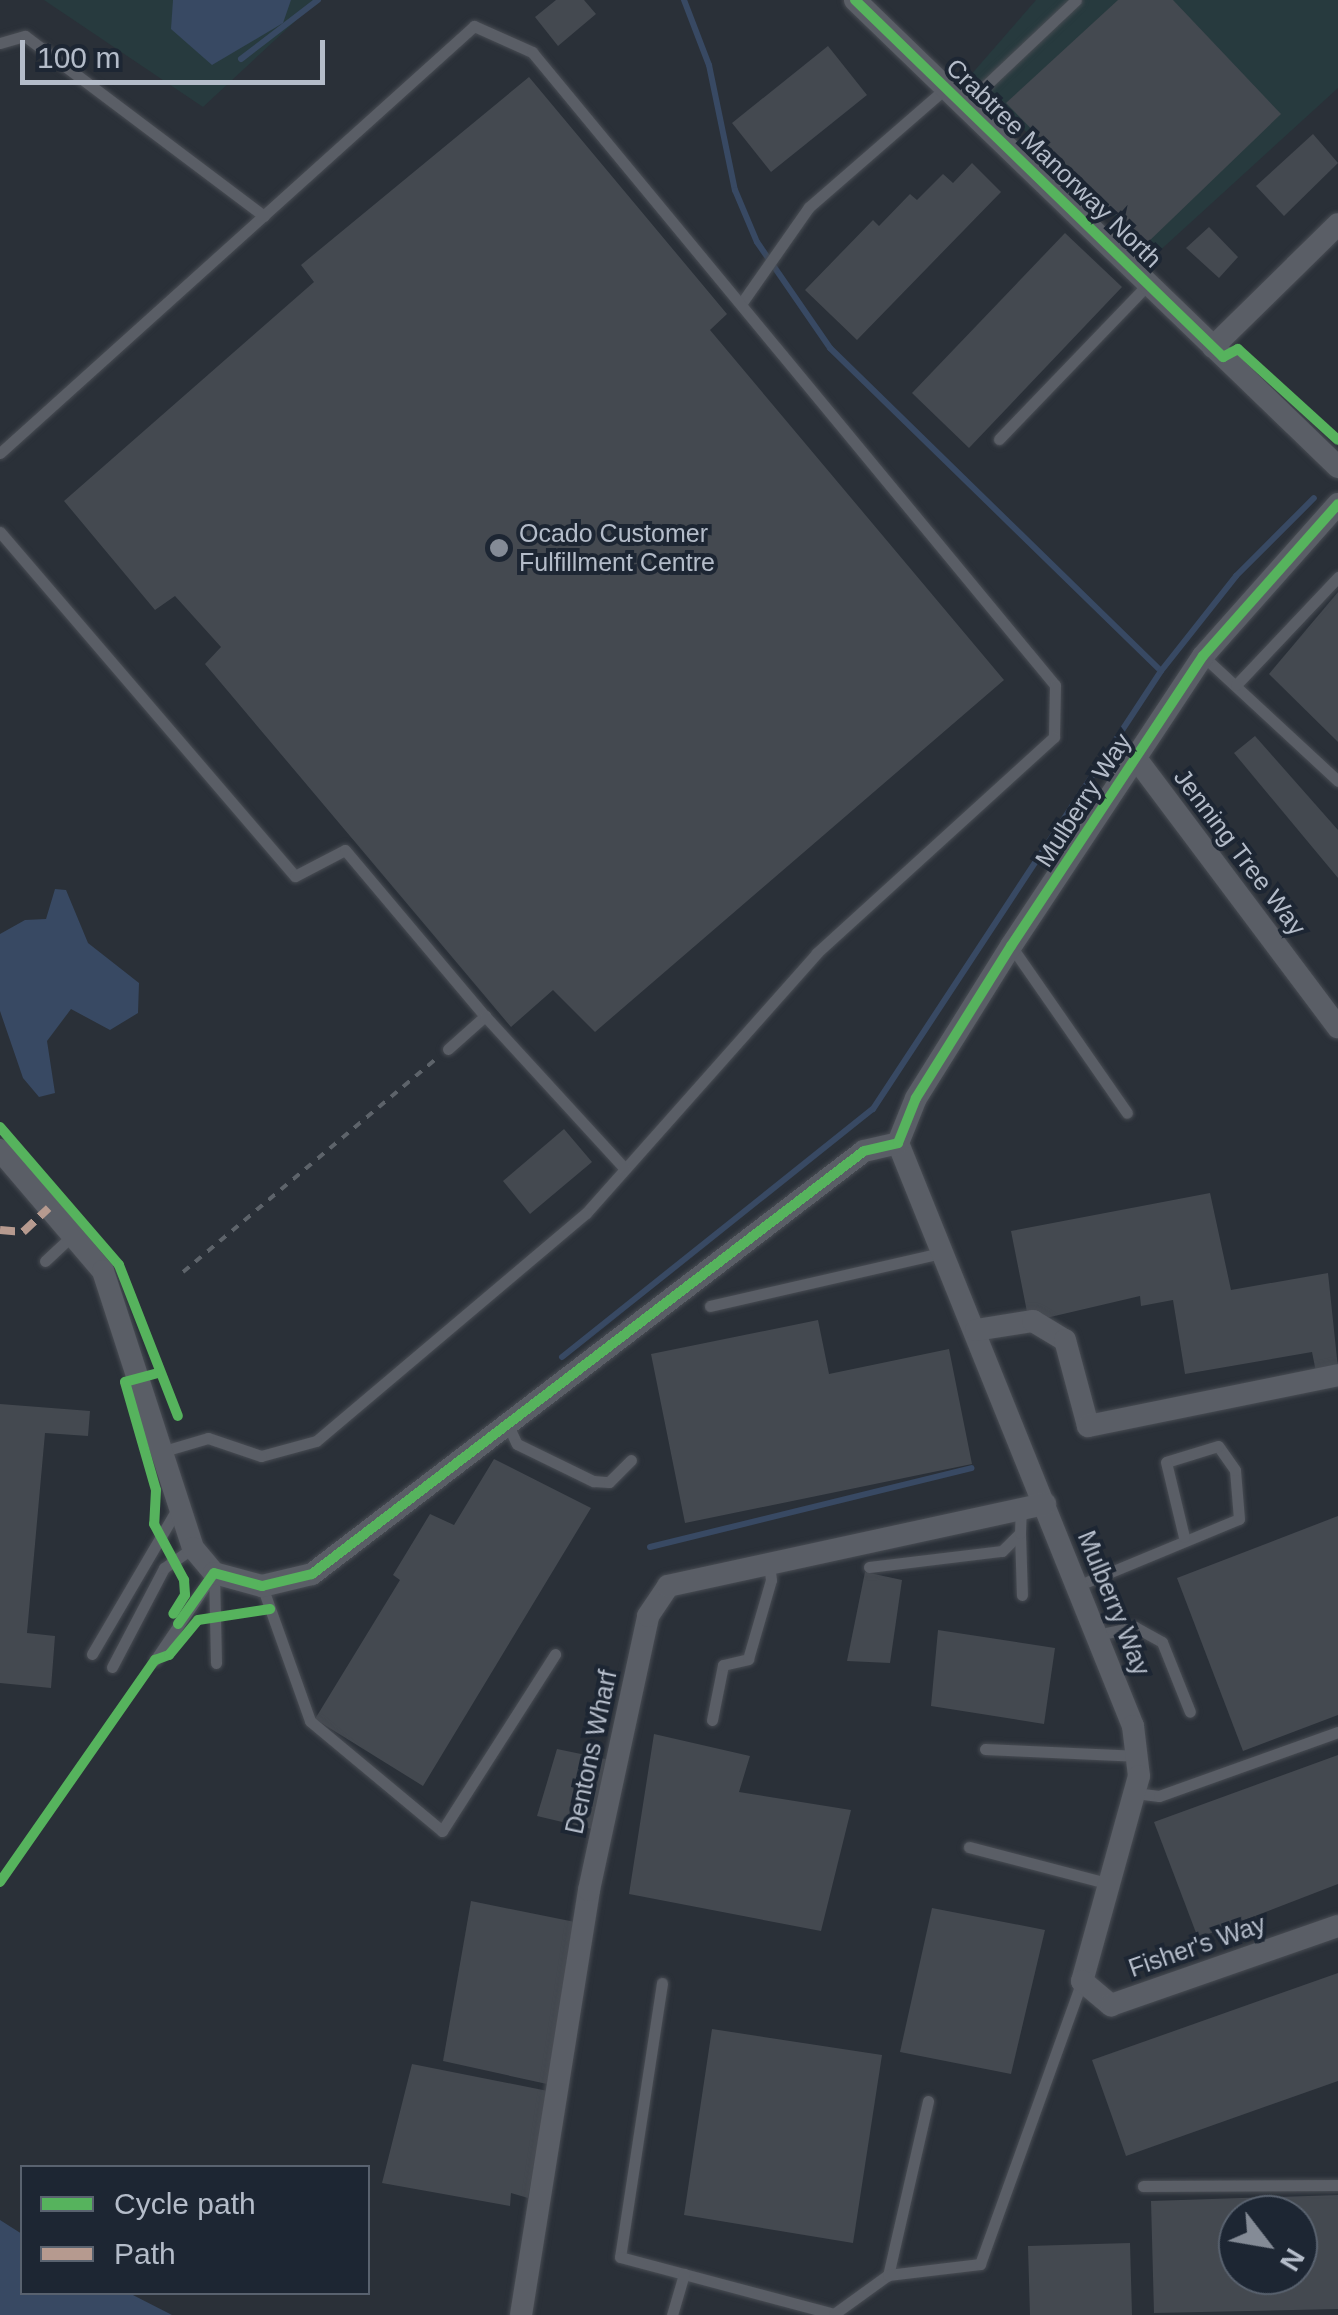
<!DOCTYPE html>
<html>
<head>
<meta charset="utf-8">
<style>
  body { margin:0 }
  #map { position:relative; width:1338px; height:2315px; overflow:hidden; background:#2a3038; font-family:Arial,sans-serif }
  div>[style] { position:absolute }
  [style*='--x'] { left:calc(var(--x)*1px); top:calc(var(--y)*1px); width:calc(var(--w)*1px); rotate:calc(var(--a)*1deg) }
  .green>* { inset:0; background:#273a3e }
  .water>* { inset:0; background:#384963 }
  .stream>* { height:6px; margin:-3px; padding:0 3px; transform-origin:3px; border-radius:3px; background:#384963 }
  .building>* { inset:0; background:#444950 }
  .path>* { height:4px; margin-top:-2px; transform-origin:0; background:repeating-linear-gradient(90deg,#5d636a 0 8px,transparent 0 16px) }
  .roads { filter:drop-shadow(0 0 2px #484c53) drop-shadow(0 0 2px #484c53) }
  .lane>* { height:11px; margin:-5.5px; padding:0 5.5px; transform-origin:5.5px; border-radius:5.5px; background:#5a5e66 }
  .street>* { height:22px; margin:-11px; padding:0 11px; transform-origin:11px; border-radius:11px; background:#5a5e66 }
  .quiet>* { height:8px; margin-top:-4px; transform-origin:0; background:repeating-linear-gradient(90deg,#b69a8f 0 15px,transparent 0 23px) }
  .cycleway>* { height:10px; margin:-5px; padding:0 5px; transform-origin:5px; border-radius:5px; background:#56b35d }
  .dots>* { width:28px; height:28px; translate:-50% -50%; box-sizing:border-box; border:5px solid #1d2633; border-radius:50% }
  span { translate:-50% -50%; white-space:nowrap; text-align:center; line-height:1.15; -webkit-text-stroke:8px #1d2633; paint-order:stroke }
  .street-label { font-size:25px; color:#b4bcc9 }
  .poi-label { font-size:25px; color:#b4bcc9 }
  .left { translate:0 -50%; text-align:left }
  .legend { position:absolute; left:20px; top:2165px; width:350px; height:130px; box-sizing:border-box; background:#1d2633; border:2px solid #59626f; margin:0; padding:12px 18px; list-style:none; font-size:30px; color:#b4bcc9 }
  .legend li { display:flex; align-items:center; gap:20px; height:50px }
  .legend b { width:50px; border:2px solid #59626f }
  .north { position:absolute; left:1218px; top:2195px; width:100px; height:100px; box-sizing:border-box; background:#1d2633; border:2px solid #59626f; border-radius:50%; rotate:121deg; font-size:28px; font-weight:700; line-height:40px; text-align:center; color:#b4bcc9 }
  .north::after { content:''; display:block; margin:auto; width:35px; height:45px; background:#848b96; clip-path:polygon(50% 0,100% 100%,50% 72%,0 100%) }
  .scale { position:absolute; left:20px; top:40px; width:305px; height:45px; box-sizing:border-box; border:5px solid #b4bcc9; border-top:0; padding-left:12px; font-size:30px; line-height:35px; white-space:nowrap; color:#b4bcc9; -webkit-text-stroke:8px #1d2633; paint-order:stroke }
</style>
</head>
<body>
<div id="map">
  <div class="green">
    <div style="clip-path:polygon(44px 0,318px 0,203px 107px)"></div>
    <div style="clip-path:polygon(1036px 0,1338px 0,1338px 88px,1155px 255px,969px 77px)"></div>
  </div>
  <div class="water">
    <div style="clip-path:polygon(173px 0,291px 0,283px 23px,212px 65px,171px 29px)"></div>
    <div style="clip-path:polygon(55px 889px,66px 890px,88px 943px,139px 983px,138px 1013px,110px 1030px,71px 1009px,47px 1041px,55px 1093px,39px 1097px,23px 1078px,0 1011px,0 934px,25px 920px,46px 919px)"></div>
    <div style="clip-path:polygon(0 2220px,22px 2234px,22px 2292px,129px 2293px,172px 2315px,0 2315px)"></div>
  </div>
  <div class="stream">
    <div style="--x:684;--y:0;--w:70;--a:69"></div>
    <div style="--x:709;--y:65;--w:128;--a:78.3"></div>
    <div style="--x:735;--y:190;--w:56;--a:67.1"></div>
    <div style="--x:757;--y:242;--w:129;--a:55.4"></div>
    <div style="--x:830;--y:348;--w:462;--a:44.3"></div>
    <div style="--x:241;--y:59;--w:97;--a:-37.5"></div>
    <div style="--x:562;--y:1357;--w:398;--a:-38.6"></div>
    <div style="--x:873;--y:1109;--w:524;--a:-56.67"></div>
    <div style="--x:1161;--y:671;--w:121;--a:-51.7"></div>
    <div style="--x:1236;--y:576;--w:110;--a:-45"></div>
    <div style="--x:650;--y:1547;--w:331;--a:-13.8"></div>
  </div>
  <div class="building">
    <div style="clip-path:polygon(556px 0,584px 0,596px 14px,558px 46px,535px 17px)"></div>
    <div style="clip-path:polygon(1118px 0,1173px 0,1281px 114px,1145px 245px,1006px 103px)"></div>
    <div style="clip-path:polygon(828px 46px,867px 95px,771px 172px,732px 123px)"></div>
    <div style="clip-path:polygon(529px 77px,727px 314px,710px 330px,1004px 680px,595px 1032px,553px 990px,511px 1027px,205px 664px,221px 647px,175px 596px,155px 610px,64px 501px,314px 282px,301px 265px)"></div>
    <div style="clip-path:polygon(1313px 134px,1338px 163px,1284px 216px,1256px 186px)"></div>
    <div style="clip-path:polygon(972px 163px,1001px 192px,857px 340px,805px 290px,873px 220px,879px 226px,910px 194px,917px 200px,943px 174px,953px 183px)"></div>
    <div style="clip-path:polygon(1209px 227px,1238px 257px,1219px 278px,1186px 248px)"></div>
    <div style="clip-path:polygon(1065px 233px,1122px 287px,969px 448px,912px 393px)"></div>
    <div style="clip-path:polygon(1338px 592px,1338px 742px,1269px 674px)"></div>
    <div style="clip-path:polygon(1255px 736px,1338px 830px,1338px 878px,1234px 753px)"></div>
    <div style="clip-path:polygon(564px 1129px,592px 1162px,530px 1214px,503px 1181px)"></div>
    <div style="clip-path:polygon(1210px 1193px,1231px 1290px,1328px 1273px,1338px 1368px,1316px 1372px,1312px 1352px,1185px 1374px,1173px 1300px,1141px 1306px,1140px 1296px,1029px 1322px,1011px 1231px)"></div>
    <div style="clip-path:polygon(818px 1320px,829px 1374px,949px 1349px,972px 1464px,685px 1523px,651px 1354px)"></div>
    <div style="clip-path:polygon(0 1404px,90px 1411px,88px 1436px,45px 1433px,27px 1633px,55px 1636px,51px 1688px,0 1683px)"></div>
    <div style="clip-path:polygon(494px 1459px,591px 1508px,423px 1786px,315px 1719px,400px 1580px,393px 1575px,430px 1514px,454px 1525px)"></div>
    <div style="clip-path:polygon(1338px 1516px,1338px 1715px,1243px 1751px,1177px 1578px)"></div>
    <div style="clip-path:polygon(865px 1572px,902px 1580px,890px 1663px,847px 1661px)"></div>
    <div style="clip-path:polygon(938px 1630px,1055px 1648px,1044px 1724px,931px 1706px)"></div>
    <div style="clip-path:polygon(654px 1734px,750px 1756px,739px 1792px,851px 1810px,821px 1931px,629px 1894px)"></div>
    <div style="clip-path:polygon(557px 1749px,610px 1760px,596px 1830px,537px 1816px)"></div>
    <div style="clip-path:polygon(1338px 1755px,1338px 1884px,1198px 1938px,1154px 1822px)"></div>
    <div style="clip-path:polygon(471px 1901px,575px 1922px,547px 2084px,443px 2061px)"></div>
    <div style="clip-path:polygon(932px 1908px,1045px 1930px,1011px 2074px,900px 2052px)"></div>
    <div style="clip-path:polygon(1338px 1973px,1338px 2081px,1126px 2156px,1092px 2060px)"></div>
    <div style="clip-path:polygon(712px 2029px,882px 2055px,853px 2243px,684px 2215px)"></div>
    <div style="clip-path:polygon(412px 2064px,548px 2091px,528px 2198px,511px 2193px,510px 2206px,382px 2183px)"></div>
    <div style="clip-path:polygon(evenodd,1338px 2195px,1338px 2309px,1154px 2313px,1151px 2201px,1338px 2195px,1238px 2215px,1298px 2215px,1298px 2275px,1238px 2275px,1238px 2215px)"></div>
    <div style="clip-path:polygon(1130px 2243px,1132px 2315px,1030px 2315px,1028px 2246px)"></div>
  </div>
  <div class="path">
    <div style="--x:183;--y:1272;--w:331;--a:-40.1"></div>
  </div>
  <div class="roads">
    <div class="lane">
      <div style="--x:0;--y:43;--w:26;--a:-16"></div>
      <div style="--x:25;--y:36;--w:299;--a:37"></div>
      <div style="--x:966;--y:104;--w:151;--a:-43.4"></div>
      <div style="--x:741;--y:304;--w:118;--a:-55"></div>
      <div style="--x:809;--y:207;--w:181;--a:-41"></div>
      <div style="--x:999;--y:439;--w:216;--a:-46.1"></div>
      <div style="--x:0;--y:453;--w:638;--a:-42.01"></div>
      <div style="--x:474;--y:26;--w:64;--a:24.1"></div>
      <div style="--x:532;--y:52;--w:821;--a:50.44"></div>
      <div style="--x:1055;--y:685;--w:52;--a:91.1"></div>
      <div style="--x:1054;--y:737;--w:321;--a:137.7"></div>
      <div style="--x:817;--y:953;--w:348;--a:131.6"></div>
      <div style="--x:586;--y:1213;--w:353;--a:139.8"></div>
      <div style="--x:316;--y:1441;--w:57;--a:164.7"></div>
      <div style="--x:261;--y:1456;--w:56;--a:-161.2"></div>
      <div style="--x:208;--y:1438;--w:46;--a:163.5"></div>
      <div style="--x:0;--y:532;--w:453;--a:49.4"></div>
      <div style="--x:295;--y:876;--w:56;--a:-27.5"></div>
      <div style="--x:345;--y:850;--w:217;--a:49.9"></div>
      <div style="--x:1203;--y:656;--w:184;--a:42.8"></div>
      <div style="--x:1236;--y:685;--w:149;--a:-46.6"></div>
      <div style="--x:1011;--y:946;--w:203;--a:55.2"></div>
      <div style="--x:448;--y:1049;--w:50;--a:-41.7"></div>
      <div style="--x:485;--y:1016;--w:207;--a:47.5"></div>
      <div style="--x:45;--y:1261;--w:38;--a:-43"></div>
      <div style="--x:710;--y:1306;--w:241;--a:-12.9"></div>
      <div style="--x:507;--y:1423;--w:23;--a:65"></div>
      <div style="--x:517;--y:1444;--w:85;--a:26"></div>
      <div style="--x:593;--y:1481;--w:16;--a:4"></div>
      <div style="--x:609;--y:1482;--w:31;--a:-45"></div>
      <div style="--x:1020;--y:1533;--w:62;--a:88.2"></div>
      <div style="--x:869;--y:1567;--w:134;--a:-6.9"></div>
      <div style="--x:1002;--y:1551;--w:25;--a:-45"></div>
      <div style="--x:1020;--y:1533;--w:24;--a:-88"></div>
      <div style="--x:214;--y:1573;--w:90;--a:88.7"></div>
      <div style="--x:262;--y:1586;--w:143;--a:70.4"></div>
      <div style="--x:310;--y:1721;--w:172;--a:39.8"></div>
      <div style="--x:442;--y:1831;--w:210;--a:-57.4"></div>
      <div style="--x:1077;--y:1586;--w:175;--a:-22.5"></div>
      <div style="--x:1239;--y:1519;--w:49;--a:-94.7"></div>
      <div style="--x:1235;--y:1470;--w:29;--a:-125"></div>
      <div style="--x:1218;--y:1446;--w:54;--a:162.9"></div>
      <div style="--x:1166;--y:1462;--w:77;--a:76.5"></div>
      <div style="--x:1097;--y:1635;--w:39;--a:-12"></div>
      <div style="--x:1135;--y:1627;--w:31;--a:29"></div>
      <div style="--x:1162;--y:1642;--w:75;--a:68.2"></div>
      <div style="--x:92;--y:1654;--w:168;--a:-59.6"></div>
      <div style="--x:155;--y:1660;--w:105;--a:-55.9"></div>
      <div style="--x:112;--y:1667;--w:112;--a:-62.3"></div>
      <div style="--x:164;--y:1568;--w:35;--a:-35"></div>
      <div style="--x:712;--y:1720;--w:56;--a:-78.7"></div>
      <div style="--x:723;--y:1665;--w:26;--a:-13"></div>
      <div style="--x:748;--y:1659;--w:82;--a:-73.8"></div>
      <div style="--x:771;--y:1580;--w:16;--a:-97"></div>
      <div style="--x:985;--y:1749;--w:155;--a:2.6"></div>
      <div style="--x:1135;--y:1793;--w:24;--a:7"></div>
      <div style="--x:1159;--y:1796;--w:190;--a:-19.7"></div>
      <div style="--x:969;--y:1847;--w:146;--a:14.7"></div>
      <div style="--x:662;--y:1983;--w:277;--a:98.7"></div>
      <div style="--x:620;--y:2257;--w:221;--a:14.9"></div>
      <div style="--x:834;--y:2314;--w:67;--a:-35.8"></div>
      <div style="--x:928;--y:2101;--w:179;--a:102.9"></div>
      <div style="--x:888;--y:2275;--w:93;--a:-6.8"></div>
      <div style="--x:980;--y:2264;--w:301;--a:-70.2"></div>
      <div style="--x:1143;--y:2186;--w:195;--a:-0.3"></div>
      <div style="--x:672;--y:2315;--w:43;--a:-73.7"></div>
    </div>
    <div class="street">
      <div style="--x:855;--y:0;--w:672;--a:44.04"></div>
      <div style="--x:1213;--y:347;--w:175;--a:-44.5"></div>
      <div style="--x:1338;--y:504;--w:203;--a:131.6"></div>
      <div style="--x:1203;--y:656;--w:348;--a:123.5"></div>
      <div style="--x:1011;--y:946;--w:179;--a:122"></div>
      <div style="--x:916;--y:1098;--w:48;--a:111.8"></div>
      <div style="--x:898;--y:1143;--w:629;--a:68.05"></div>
      <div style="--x:1133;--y:1726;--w:50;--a:83.2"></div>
      <div style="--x:1139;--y:1776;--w:213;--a:105.5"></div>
      <div style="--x:1082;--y:1981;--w:38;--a:40"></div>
      <div style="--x:1111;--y:2005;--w:240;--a:-19.2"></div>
      <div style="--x:1135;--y:757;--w:338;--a:53.1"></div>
      <div style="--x:0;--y:1150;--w:159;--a:49.6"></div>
      <div style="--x:103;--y:1271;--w:291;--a:72"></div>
      <div style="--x:193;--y:1548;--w:33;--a:50"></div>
      <div style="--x:214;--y:1573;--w:50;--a:15.2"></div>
      <div style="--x:262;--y:1586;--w:51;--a:-13.5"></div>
      <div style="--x:312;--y:1574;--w:695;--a:-37.46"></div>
      <div style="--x:864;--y:1151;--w:35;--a:-13"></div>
      <div style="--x:976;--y:1330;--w:58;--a:-9"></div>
      <div style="--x:1033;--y:1321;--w:37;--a:31"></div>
      <div style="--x:1065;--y:1340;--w:89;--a:75"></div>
      <div style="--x:1088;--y:1426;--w:255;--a:-11.5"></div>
      <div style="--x:521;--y:2315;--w:430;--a:-80.9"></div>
      <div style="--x:589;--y:1890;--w:280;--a:-77.8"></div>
      <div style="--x:648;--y:1616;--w:36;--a:-56"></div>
      <div style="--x:668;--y:1586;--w:386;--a:-12.3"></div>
    </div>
  </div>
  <div class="quiet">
    <div style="--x:0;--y:1230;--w:23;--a:5"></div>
    <div style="--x:23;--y:1232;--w:35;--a:-43"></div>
  </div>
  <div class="cycleway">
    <div style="--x:855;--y:0;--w:513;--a:44.13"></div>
    <div style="--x:1223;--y:357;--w:17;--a:-28"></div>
    <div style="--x:1238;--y:349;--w:135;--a:42.3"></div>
    <div style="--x:0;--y:1127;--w:182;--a:49.2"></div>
    <div style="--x:119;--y:1265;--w:162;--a:68.7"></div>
    <div style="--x:158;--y:1373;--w:34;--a:165"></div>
    <div style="--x:125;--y:1382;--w:112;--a:74"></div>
    <div style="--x:156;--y:1490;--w:34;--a:93"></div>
    <div style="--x:154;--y:1524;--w:64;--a:61.8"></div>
    <div style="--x:184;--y:1580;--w:15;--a:86"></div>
    <div style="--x:185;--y:1595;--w:22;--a:122"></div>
    <div style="--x:178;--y:1624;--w:62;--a:-54.8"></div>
    <div style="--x:214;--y:1573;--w:50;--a:15.2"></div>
    <div style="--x:262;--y:1586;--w:51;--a:-13.5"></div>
    <div style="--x:312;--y:1574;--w:695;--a:-37.46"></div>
    <div style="--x:864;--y:1151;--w:35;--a:-13"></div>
    <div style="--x:898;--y:1143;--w:48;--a:-68.2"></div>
    <div style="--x:916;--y:1098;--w:179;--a:-58"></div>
    <div style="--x:1011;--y:946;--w:348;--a:-56.5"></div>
    <div style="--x:1203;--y:656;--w:203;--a:-48.4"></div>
    <div style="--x:0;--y:1882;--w:271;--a:-55.1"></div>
    <div style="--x:155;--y:1660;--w:15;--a:-20"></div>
    <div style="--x:169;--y:1655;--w:45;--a:-50.4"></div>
    <div style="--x:198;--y:1620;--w:73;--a:-8.7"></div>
  </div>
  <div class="dots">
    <div style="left:499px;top:548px;background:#848b96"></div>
  </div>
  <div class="street-label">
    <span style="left:1054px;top:163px;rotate:44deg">Crabtree Manorway North</span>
    <span style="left:1083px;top:800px;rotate:-57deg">Mulberry Way</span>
    <span style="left:1240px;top:852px;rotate:53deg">Jenning Tree Way</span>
    <span style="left:1114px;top:1603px;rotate:68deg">Mulberry Way</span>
    <span style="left:591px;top:1752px;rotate:-78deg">Dentons Wharf</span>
    <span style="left:1197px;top:1946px;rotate:-19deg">Fisher's Way</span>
  </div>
  <div class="poi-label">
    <span class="left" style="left:519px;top:548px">Ocado Customer<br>Fulfillment Centre</span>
  </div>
  <ul class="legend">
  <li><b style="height:12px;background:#56b35d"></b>Cycle path</li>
  <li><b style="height:12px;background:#b69a8f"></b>Path</li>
  </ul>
  <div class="north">N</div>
  <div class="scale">100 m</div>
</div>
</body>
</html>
